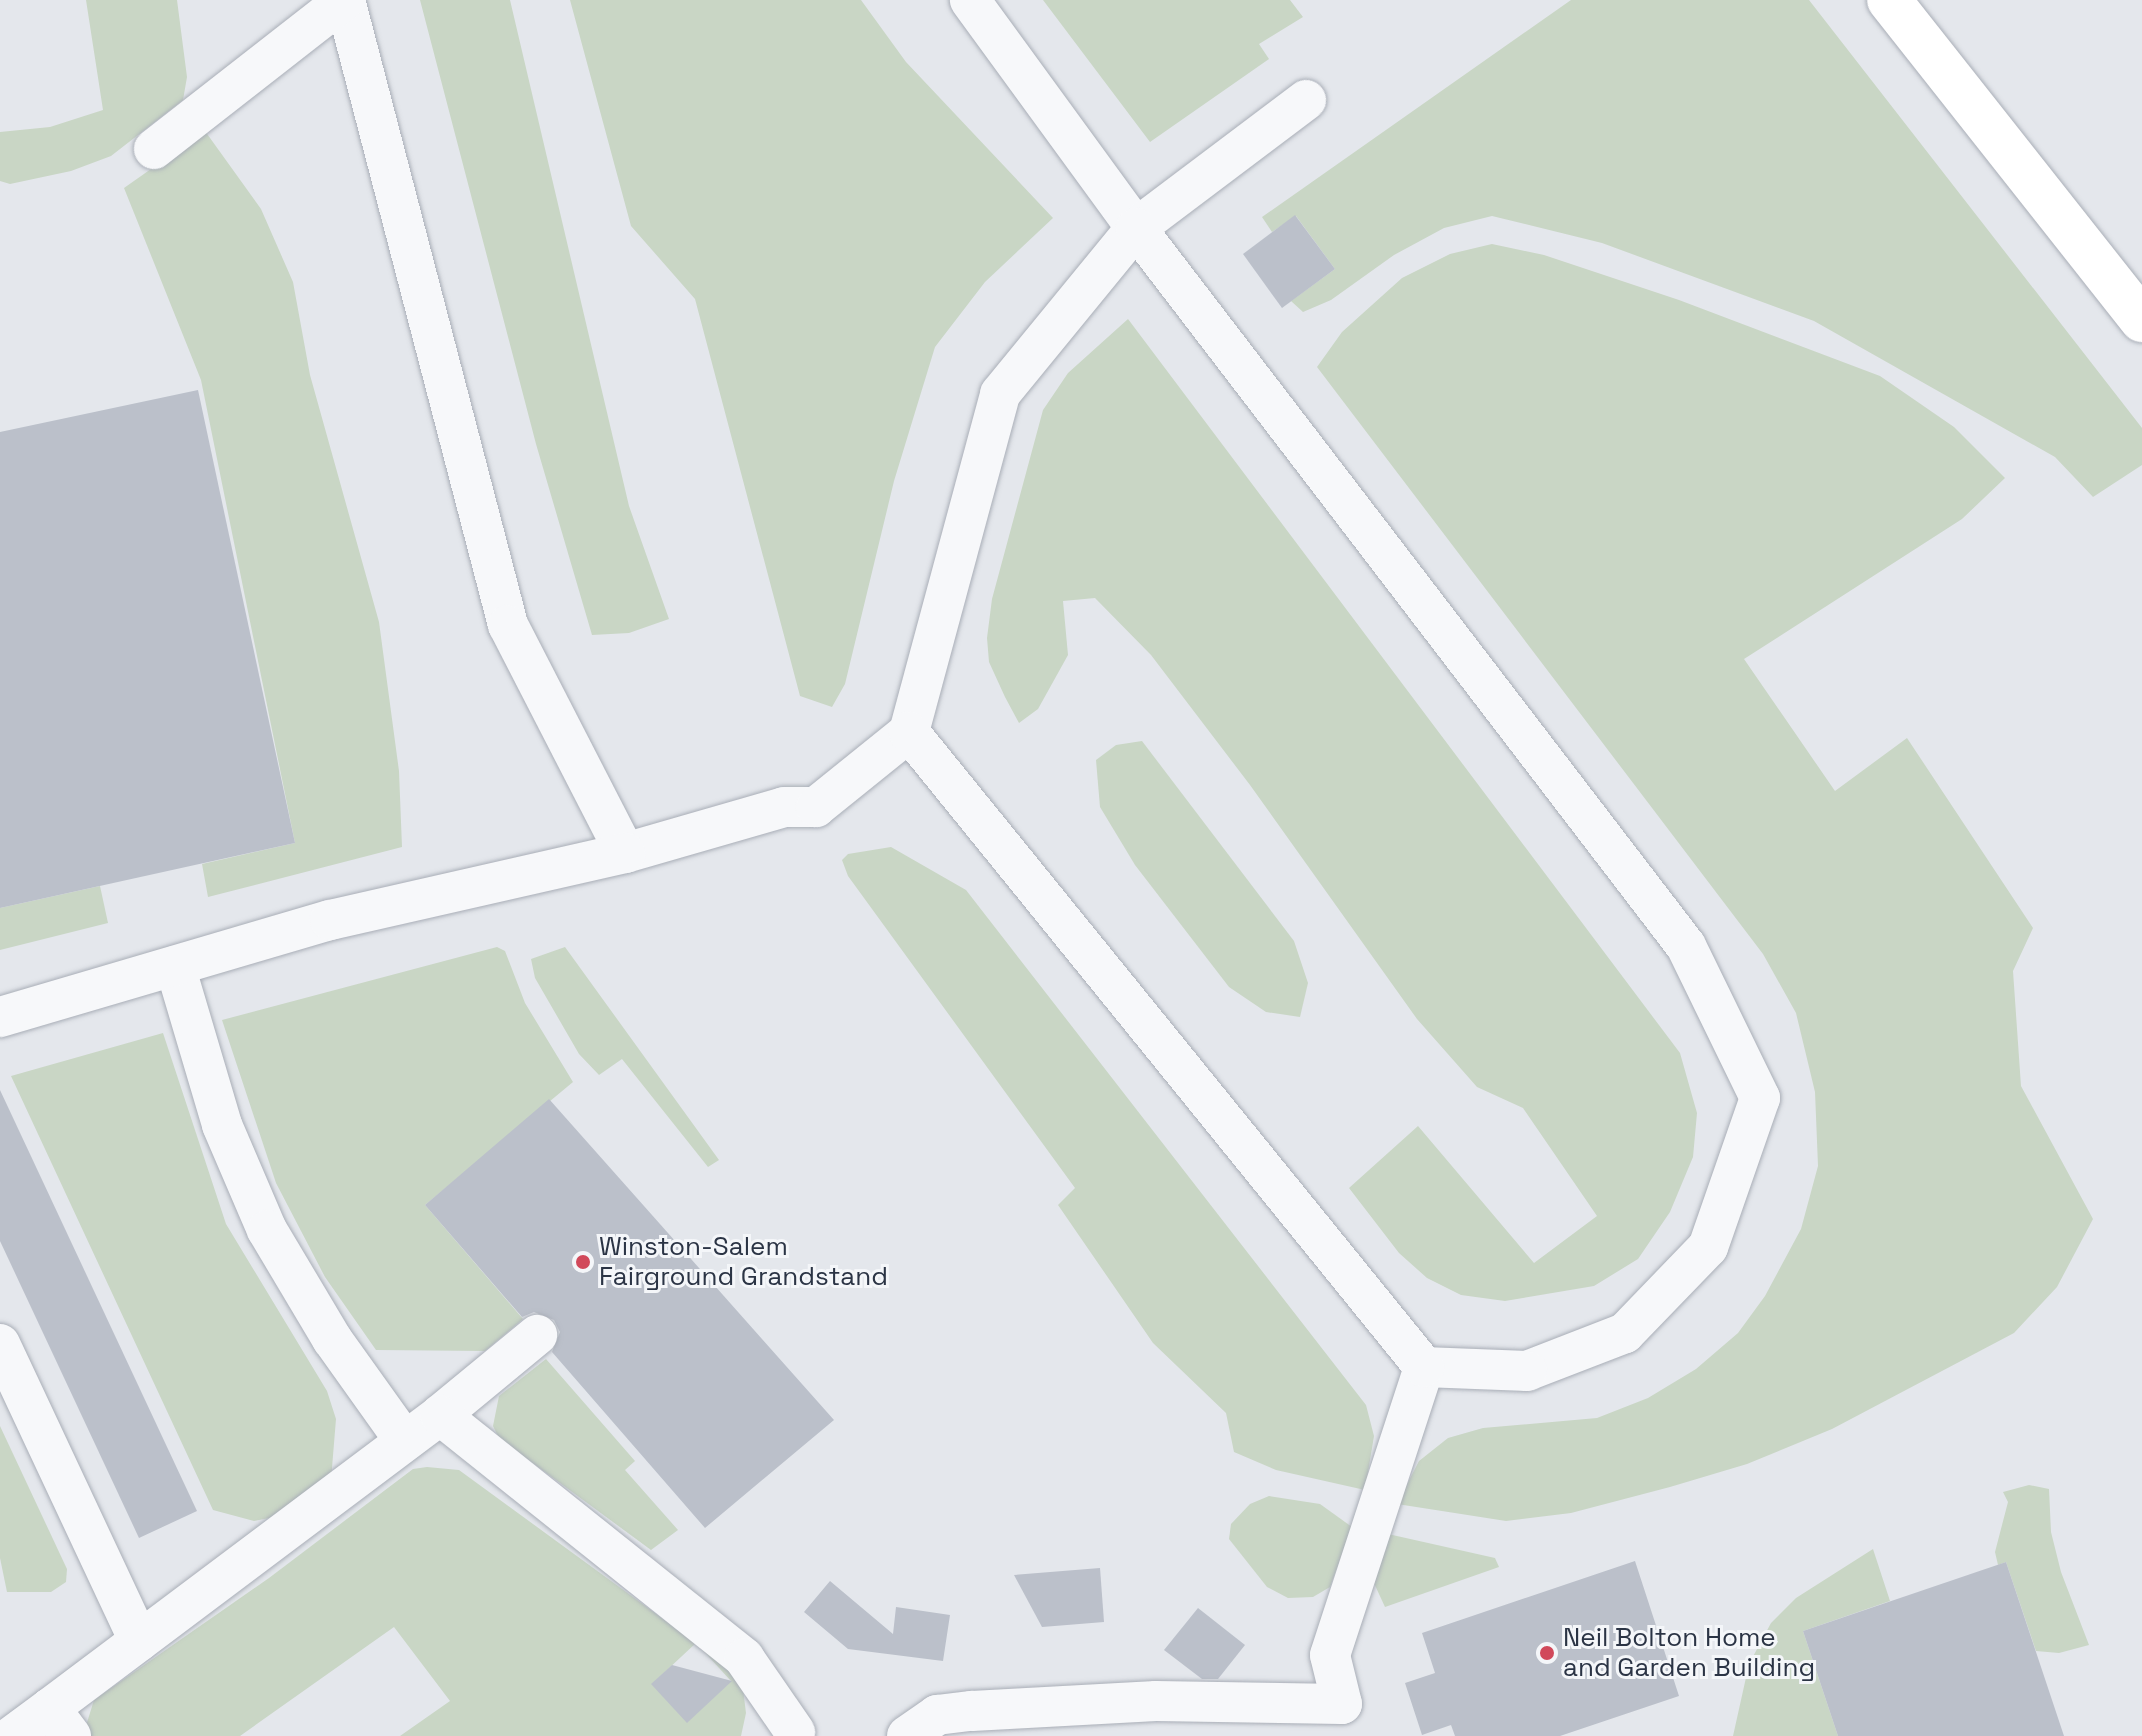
<!DOCTYPE html>
<html>
<head>
<meta charset="utf-8">
<style>
  body { margin:0 }
  #map { position:relative; width:2142px; height:1736px; overflow:hidden; background:#e4e7ec; font-family:"Space Grotesk",sans-serif }
  div>[style] { position:absolute }
  [style*='--x'] { left:calc(var(--x)*1px); top:calc(var(--y)*1px); width:calc(var(--w)*1px); rotate:calc(var(--a)*1deg) }
  .green>* { inset:0; background:#c9d6c5 }
  .building>* { inset:0; background:#bbc0ca }
  .roads { filter:drop-shadow(0 0 2px #a9aeb7) drop-shadow(0 0 2px #a9aeb7) }
  .street>* { height:40px; margin:-20px; padding:0 20px; transform-origin:20px; border-radius:20px; background:#f7f8fa }
  .secondary>* { height:44px; margin:-22px; padding:0 22px; transform-origin:22px; border-radius:22px; background:#fff }
  .dots>* { width:22px; height:22px; translate:-50% -50%; box-sizing:border-box; border:4px solid #f4f6f9; border-radius:50% }
  span { translate:-50% -50%; white-space:nowrap; text-align:center; line-height:1.15; -webkit-text-stroke:6px #f4f6f9; paint-order:stroke }
  .poi-label { font-size:26px; color:#2b3445 }
  .left { translate:0 -50%; text-align:left }
</style>
</head>
<body>
<div id="map">
  <div class="green">
    <div style="clip-path:polygon(86px 0,177px 0,187px 77px,183px 100px,111px 156px,71px 171px,10px 184px,0 181px,0 132px,50px 127px,103px 110px)"></div>
    <div style="clip-path:polygon(420px 0,510px 0,629px 506px,669px 619px,629px 633px,592px 635px,536px 444px)"></div>
    <div style="clip-path:polygon(570px 0,861px 0,906px 62px,1053px 218px,985px 282px,935px 347px,894px 481px,845px 684px,832px 707px,800px 696px,695px 299px,631px 226px)"></div>
    <div style="clip-path:polygon(1043px 0,1290px 0,1303px 17px,1259px 44px,1269px 59px,1150px 142px)"></div>
    <div style="clip-path:polygon(1571px 0,1809px 0,2142px 428px,2142px 465px,2093px 497px,2055px 457px,1814px 321px,1602px 243px,1492px 216px,1444px 228px,1394px 255px,1331px 300px,1303px 312px,1291px 301px,1335px 269px,1296px 216px,1272px 232px,1262px 217px)"></div>
    <div style="clip-path:polygon(205px 131px,261px 209px,293px 282px,310px 375px,379px 622px,399px 771px,402px 847px,208px 897px,202px 864px,295px 843px,201px 380px,124px 188px)"></div>
    <div style="clip-path:polygon(1492px 244px,1544px 255px,1679px 300px,1880px 376px,1954px 427px,2005px 478px,1962px 519px,1744px 659px,1835px 791px,1907px 738px,2033px 928px,2013px 971px,2021px 1086px,2093px 1219px,2057px 1287px,2014px 1333px,1832px 1429px,1747px 1464px,1670px 1487px,1571px 1513px,1506px 1521px,1397px 1504px,1419px 1461px,1448px 1438px,1483px 1428px,1597px 1418px,1648px 1398px,1696px 1369px,1738px 1333px,1765px 1296px,1801px 1229px,1818px 1166px,1815px 1092px,1796px 1013px,1763px 954px,1317px 367px,1342px 332px,1402px 278px,1450px 254px)"></div>
    <div style="clip-path:polygon(1128px 319px,1680px 1053px,1697px 1113px,1693px 1157px,1670px 1212px,1638px 1259px,1594px 1286px,1505px 1301px,1461px 1295px,1427px 1278px,1399px 1253px,1349px 1188px,1418px 1126px,1534px 1263px,1597px 1216px,1523px 1108px,1477px 1087px,1417px 1019px,1250px 785px,1151px 655px,1095px 598px,1063px 601px,1068px 655px,1038px 709px,1019px 723px,1005px 697px,989px 662px,987px 638px,992px 599px,1043px 410px,1068px 373px)"></div>
    <div style="clip-path:polygon(1142px 741px,1294px 941px,1308px 983px,1300px 1017px,1266px 1012px,1229px 987px,1135px 865px,1100px 807px,1096px 760px,1116px 745px)"></div>
    <div style="clip-path:polygon(891px 847px,966px 890px,1366px 1405px,1374px 1436px,1365px 1490px,1276px 1470px,1234px 1452px,1226px 1413px,1153px 1343px,1058px 1205px,1075px 1188px,848px 876px,842px 860px,848px 854px)"></div>
    <div style="clip-path:polygon(100px 886px,108px 923px,0 950px,0 908px)"></div>
    <div style="clip-path:polygon(497px 947px,505px 951px,525px 1003px,573px 1082px,425px 1205px,523px 1319px,485px 1351px,376px 1350px,325px 1277px,276px 1183px,222px 1020px)"></div>
    <div style="clip-path:polygon(565px 947px,719px 1160px,708px 1167px,622px 1059px,599px 1075px,579px 1054px,535px 978px,531px 959px)"></div>
    <div style="clip-path:polygon(163px 1033px,226px 1224px,327px 1391px,336px 1419px,331px 1480px,279px 1516px,254px 1521px,213px 1510px,11px 1076px)"></div>
    <div style="clip-path:polygon(546px 1359px,635px 1461px,625px 1470px,678px 1530px,651px 1550px,499px 1438px,493px 1426px,499px 1396px)"></div>
    <div style="clip-path:polygon(0 1426px,67px 1569px,66px 1582px,51px 1592px,7px 1592px,0 1558px)"></div>
    <div style="clip-path:polygon(427px 1467px,459px 1470px,696px 1643px,652px 1684px,731px 1681px,698px 1645px,729px 1671px,743px 1689px,746px 1713px,741px 1736px,400px 1736px,450px 1701px,394px 1627px,240px 1736px,90px 1736px,85px 1729px,94px 1700px,269px 1578px,413px 1469px)"></div>
    <div style="clip-path:polygon(2029px 1485px,2049px 1489px,2051px 1532px,2061px 1572px,2089px 1645px,2059px 1653px,2036px 1651px,2006px 1562px,1998px 1565px,1995px 1552px,2008px 1502px,2003px 1492px)"></div>
    <div style="clip-path:polygon(1269px 1496px,1320px 1504px,1352px 1527px,1330px 1587px,1313px 1597px,1288px 1598px,1267px 1587px,1229px 1539px,1231px 1524px,1250px 1504px)"></div>
    <div style="clip-path:polygon(1388px 1534px,1495px 1558px,1499px 1567px,1385px 1607px,1373px 1581px)"></div>
    <div style="clip-path:polygon(1873px 1549px,1890px 1601px,1803px 1631px,1838px 1736px,1733px 1736px,1749px 1664px,1771px 1623px,1796px 1598px)"></div>
  </div>
  <div class="building">
    <div style="clip-path:polygon(1295px 215px,1335px 269px,1282px 308px,1243px 254px)"></div>
    <div style="clip-path:polygon(198px 390px,295px 843px,0 908px,0 432px)"></div>
    <div style="clip-path:polygon(0 1090px,197px 1511px,139px 1538px,0 1241px)"></div>
    <div style="clip-path:polygon(549px 1099px,834px 1420px,705px 1528px,552px 1352px,560px 1332px,554px 1320px,534px 1312px,522px 1317px,425px 1205px)"></div>
    <div style="clip-path:polygon(1635px 1561px,1679px 1696px,1560px 1736px,1455px 1736px,1451px 1725px,1422px 1735px,1405px 1683px,1435px 1673px,1422px 1633px)"></div>
    <div style="clip-path:polygon(2006px 1562px,2064px 1736px,1838px 1736px,1803px 1631px)"></div>
    <div style="clip-path:polygon(1100px 1568px,1104px 1622px,1067px 1625px,1042px 1627px,1014px 1575px)"></div>
    <div style="clip-path:polygon(830px 1581px,893px 1634px,896px 1607px,950px 1615px,943px 1661px,848px 1649px,804px 1612px)"></div>
    <div style="clip-path:polygon(1198px 1608px,1245px 1645px,1218px 1679px,1202px 1679px,1164px 1650px)"></div>
    <div style="clip-path:polygon(672px 1665px,732px 1681px,687px 1723px,651px 1684px)"></div>
  </div>
  <div class="roads">
    <div class="street">
      <div style="--x:345;--y:0;--w:646;--a:75.38"></div>
      <div style="--x:508;--y:625;--w:256;--a:62.8"></div>
      <div style="--x:625;--y:853;--w:166;--a:-16.1"></div>
      <div style="--x:784;--y:807;--w:32;--a:0"></div>
      <div style="--x:816;--y:807;--w:119;--a:-38.9"></div>
      <div style="--x:909;--y:732;--w:350;--a:-74.9"></div>
      <div style="--x:1000;--y:394;--w:215;--a:-50.7"></div>
      <div style="--x:1136;--y:228;--w:282;--a:-126.1"></div>
      <div style="--x:1306;--y:100;--w:213;--a:143"></div>
      <div style="--x:1136;--y:228;--w:904;--a:52.55"></div>
      <div style="--x:1686;--y:946;--w:169;--a:64"></div>
      <div style="--x:1760;--y:1098;--w:158;--a:109.2"></div>
      <div style="--x:1708;--y:1247;--w:120;--a:134"></div>
      <div style="--x:1625;--y:1333;--w:105;--a:158.8"></div>
      <div style="--x:1527;--y:1371;--w:103;--a:-177.8"></div>
      <div style="--x:154;--y:149;--w:242;--a:-38"></div>
      <div style="--x:175;--y:966;--w:166;--a:73.5"></div>
      <div style="--x:222;--y:1125;--w:114;--a:66.8"></div>
      <div style="--x:267;--y:1230;--w:127;--a:59.2"></div>
      <div style="--x:332;--y:1339;--w:124;--a:54.5"></div>
      <div style="--x:0;--y:1017;--w:344;--a:-16.4"></div>
      <div style="--x:330;--y:920;--w:303;--a:-12.8"></div>
      <div style="--x:0;--y:1344;--w:328;--a:64.9"></div>
      <div style="--x:440;--y:1415;--w:126;--a:-39.5"></div>
      <div style="--x:50;--y:1708;--w:488;--a:-36.9"></div>
      <div style="--x:440;--y:1415;--w:389;--a:38.6"></div>
      <div style="--x:744;--y:1658;--w:90;--a:55.4"></div>
      <div style="--x:12;--y:1736;--w:47;--a:-36.4"></div>
      <div style="--x:50;--y:1708;--w:35;--a:53"></div>
      <div style="--x:907;--y:1736;--w:37;--a:-35"></div>
      <div style="--x:937;--y:1715;--w:35;--a:-7"></div>
      <div style="--x:972;--y:1711;--w:184;--a:-3.1"></div>
      <div style="--x:1156;--y:1701;--w:186;--a:0.9"></div>
      <div style="--x:1342;--y:1704;--w:50;--a:-103.8"></div>
      <div style="--x:1330;--y:1655;--w:303;--a:-71.9"></div>
      <div style="--x:1424;--y:1367;--w:818;--a:-129.04"></div>
    </div>
    <div class="secondary">
      <div style="--x:1889;--y:0;--w:408;--a:51.7"></div>
    </div>
  </div>
  <div class="dots">
    <div style="left:583px;top:1262px;background:#d1495b"></div>
    <div style="left:1547px;top:1653px;background:#d1495b"></div>
  </div>
  <div class="poi-label">
    <span class="left" style="left:599px;top:1262px">Winston-Salem<br>Fairground Grandstand</span>
    <span class="left" style="left:1563px;top:1653px">Neil Bolton Home<br>and Garden Building</span>
  </div>
</div>
</body>
</html>
